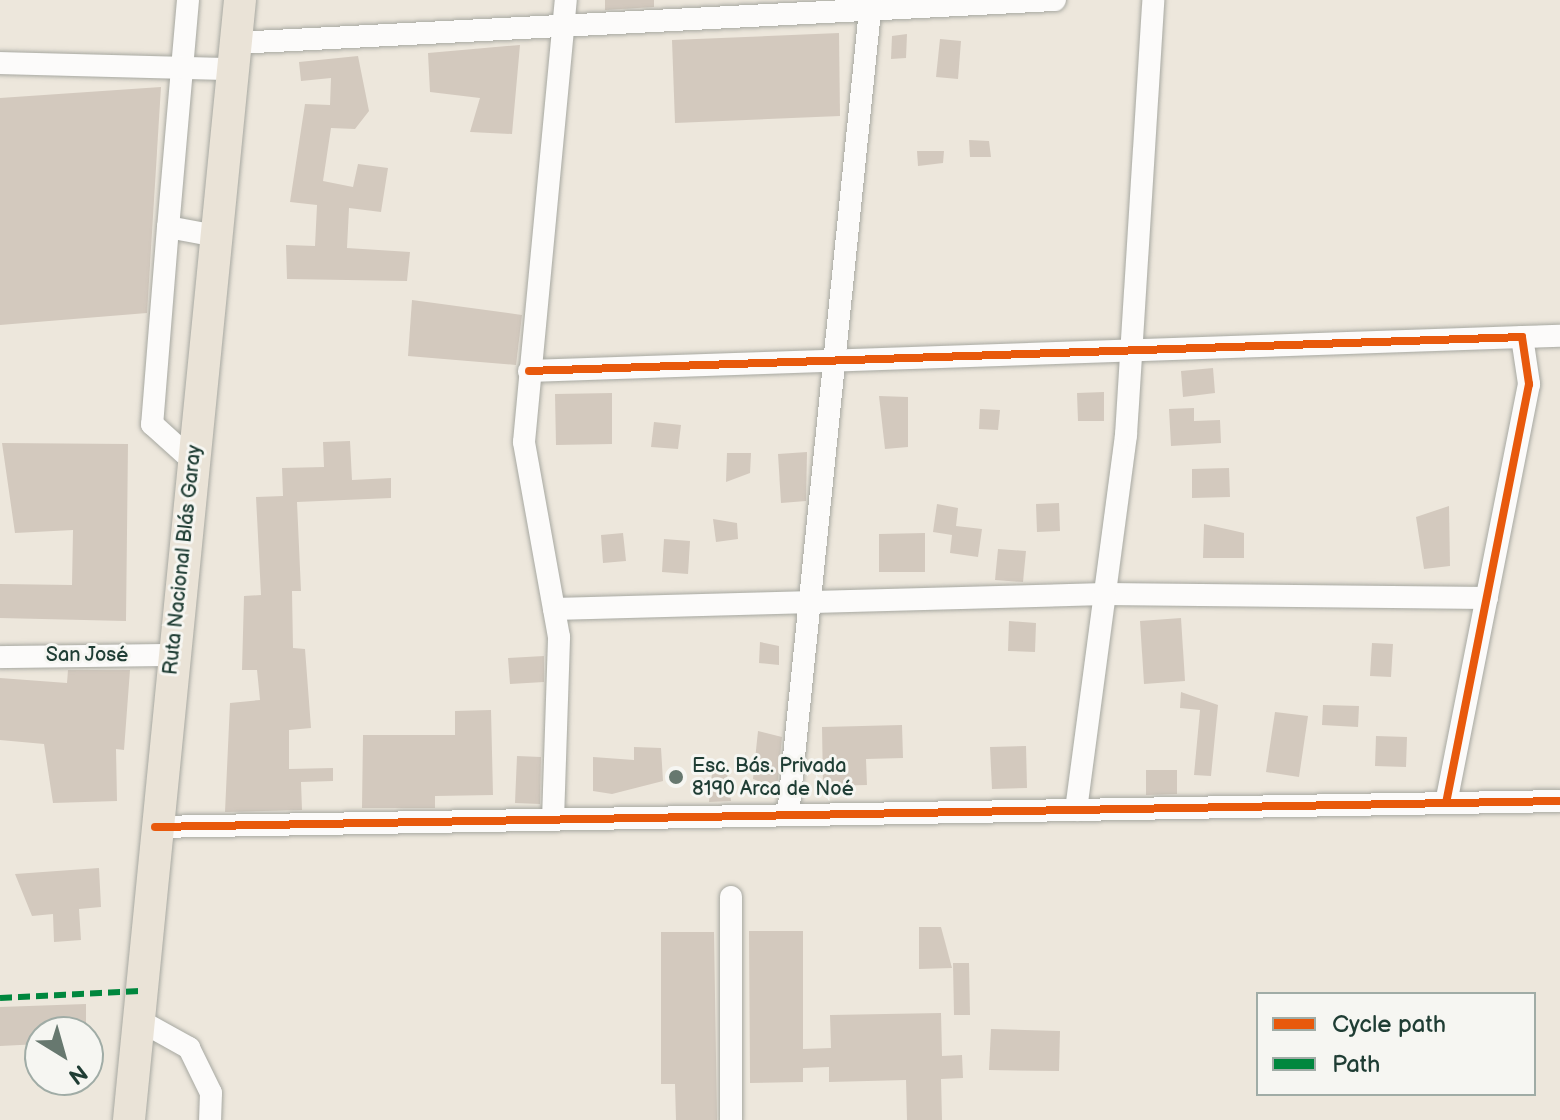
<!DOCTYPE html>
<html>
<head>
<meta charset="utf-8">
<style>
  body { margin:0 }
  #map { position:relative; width:1560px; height:1120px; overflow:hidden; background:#ede7dc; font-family:"Balsamiq Sans",sans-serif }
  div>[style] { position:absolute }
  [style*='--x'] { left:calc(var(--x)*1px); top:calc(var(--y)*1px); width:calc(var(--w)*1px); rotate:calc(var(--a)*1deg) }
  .building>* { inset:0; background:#d3c9be }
  .roads { filter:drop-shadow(0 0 2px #a7a8a1) drop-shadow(0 0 2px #a7a8a1) }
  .minor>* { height:22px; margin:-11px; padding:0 11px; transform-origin:11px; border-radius:11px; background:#fcfbfa }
  .highway>* { height:32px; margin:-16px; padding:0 16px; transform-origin:16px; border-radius:16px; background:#eae3d7 }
  .quiet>* { height:6px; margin-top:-3px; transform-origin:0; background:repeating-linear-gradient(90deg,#00873e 0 12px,transparent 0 18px) }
  .cycleway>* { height:8px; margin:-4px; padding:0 4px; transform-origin:4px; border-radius:4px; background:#e8590c }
  .dots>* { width:22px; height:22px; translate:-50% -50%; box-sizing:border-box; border:4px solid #f6f6f2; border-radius:50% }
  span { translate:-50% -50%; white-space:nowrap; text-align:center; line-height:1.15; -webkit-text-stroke:6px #f6f6f2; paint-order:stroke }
  .street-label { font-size:20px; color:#1f3d34 }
  .poi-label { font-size:20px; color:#1f3d34 }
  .left { translate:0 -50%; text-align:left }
  .legend { position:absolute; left:1256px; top:992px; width:280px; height:104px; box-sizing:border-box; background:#f6f6f2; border:2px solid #a0aca6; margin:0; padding:10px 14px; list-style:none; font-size:24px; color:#1f3d34 }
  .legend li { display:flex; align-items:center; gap:16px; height:40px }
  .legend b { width:40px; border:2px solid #a0aca6 }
  .north { position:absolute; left:24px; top:1016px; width:80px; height:80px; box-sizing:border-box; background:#f6f6f2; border:2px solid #a0aca6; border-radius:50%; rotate:143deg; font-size:22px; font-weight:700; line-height:32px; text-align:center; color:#1f3d34 }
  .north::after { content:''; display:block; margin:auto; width:28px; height:36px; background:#67786f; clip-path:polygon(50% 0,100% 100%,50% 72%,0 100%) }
</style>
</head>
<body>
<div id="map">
  <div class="building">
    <div style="clip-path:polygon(605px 0,654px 0,654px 7px,605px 10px)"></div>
    <div style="clip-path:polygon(839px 33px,840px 116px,675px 123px,672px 40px)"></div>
    <div style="clip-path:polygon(907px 34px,906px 58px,891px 59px,892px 36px)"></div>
    <div style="clip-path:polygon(940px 39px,961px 41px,958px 79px,936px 77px)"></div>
    <div style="clip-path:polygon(520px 45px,512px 134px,470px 132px,480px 98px,430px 92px,428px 53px)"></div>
    <div style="clip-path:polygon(358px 56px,369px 111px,355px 129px,331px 128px,323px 181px,353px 187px,358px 164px,388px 168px,381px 212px,349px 208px,347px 248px,410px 252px,407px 281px,287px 279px,286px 245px,315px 246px,317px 205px,290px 202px,305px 104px,330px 105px,331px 78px,301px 81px,299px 62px)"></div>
    <div style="clip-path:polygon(161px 87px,147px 313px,0 325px,0 98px)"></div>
    <div style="clip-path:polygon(969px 140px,989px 141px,991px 157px,970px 157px)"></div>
    <div style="clip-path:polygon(917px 151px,944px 151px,943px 163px,918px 166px)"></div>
    <div style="clip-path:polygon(412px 300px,522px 315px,516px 365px,408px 356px)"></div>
    <div style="clip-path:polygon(1213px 368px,1215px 393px,1183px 397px,1181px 371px)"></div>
    <div style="clip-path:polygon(1104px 392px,1104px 421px,1078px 421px,1077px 393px)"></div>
    <div style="clip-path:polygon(612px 393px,612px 444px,556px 445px,555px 394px)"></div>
    <div style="clip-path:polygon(879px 396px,908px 397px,908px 447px,885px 449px)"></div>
    <div style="clip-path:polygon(1194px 408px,1194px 421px,1220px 420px,1221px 443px,1171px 446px,1169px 409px)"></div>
    <div style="clip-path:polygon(980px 409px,1000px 410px,998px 430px,979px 429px)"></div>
    <div style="clip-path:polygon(654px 422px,681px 425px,678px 449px,651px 447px)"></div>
    <div style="clip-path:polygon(350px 441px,352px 480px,391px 478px,391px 498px,297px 502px,301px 591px,292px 591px,293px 648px,305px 649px,311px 728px,289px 730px,289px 769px,333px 768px,333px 781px,301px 782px,302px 810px,225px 812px,230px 703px,260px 700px,257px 670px,242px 670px,244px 596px,261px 595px,256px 497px,283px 496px,282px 468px,324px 467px,323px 442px)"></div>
    <div style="clip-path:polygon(2px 443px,128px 444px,126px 621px,0 618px,0 584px,72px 585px,73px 530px,15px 533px)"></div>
    <div style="clip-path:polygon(807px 452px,806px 501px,781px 503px,778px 454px)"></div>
    <div style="clip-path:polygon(727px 453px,751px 453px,750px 473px,726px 482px)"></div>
    <div style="clip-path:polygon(1229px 468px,1230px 497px,1192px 498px,1192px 469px)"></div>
    <div style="clip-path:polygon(1059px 503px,1060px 531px,1037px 532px,1036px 504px)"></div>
    <div style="clip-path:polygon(937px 504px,958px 508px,956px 526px,982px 529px,978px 557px,950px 553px,952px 535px,933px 532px)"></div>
    <div style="clip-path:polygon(1449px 506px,1450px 566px,1424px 569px,1416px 517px)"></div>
    <div style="clip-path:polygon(713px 519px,737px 523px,738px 539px,716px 542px)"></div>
    <div style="clip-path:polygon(1204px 524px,1244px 533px,1244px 558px,1203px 558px)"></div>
    <div style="clip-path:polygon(623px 533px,626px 561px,603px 563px,601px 535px)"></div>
    <div style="clip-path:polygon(925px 533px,925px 572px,879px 572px,879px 534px)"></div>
    <div style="clip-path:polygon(664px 539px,690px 541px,688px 574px,662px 572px)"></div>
    <div style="clip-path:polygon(998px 549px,1026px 551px,1023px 582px,995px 580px)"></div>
    <div style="clip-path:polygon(1181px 618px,1185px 681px,1144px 684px,1140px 621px)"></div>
    <div style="clip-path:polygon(1009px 621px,1036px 623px,1035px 652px,1008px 651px)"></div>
    <div style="clip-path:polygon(760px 642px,779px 646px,779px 665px,759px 663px)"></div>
    <div style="clip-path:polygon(1372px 643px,1393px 644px,1391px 677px,1370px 676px)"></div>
    <div style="clip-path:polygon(544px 656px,544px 682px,510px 684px,508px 658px)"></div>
    <div style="clip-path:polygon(68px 670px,130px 670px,124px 750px,116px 749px,117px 801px,53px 803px,44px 744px,0 740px,0 678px,67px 683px)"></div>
    <div style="clip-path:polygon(1181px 692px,1218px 705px,1211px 776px,1194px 775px,1200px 710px,1180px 708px)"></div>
    <div style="clip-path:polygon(1323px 705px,1359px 706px,1358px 727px,1322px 725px)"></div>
    <div style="clip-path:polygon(491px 710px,493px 795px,435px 796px,435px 808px,362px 808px,363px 735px,455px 735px,455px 711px)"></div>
    <div style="clip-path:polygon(1275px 712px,1308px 716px,1299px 777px,1266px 772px)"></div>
    <div style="clip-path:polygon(902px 725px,903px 758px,866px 759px,867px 785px,823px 786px,822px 727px)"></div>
    <div style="clip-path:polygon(758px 731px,782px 737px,777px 788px,753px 779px)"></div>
    <div style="clip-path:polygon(1376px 736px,1407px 737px,1406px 767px,1375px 766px)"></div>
    <div style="clip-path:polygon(1026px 746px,1027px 788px,992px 789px,990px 747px)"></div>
    <div style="clip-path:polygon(634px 747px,661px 748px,663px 781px,612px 794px,593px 791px,593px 757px,634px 760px)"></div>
    <div style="clip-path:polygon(517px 756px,541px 757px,540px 804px,515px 803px)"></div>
    <div style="clip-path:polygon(1146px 770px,1177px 770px,1177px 794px,1146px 795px)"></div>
    <div style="clip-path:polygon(712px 773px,727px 773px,731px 801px,709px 802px)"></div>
    <div style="clip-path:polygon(99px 868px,101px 907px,79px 909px,81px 940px,54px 942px,53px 914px,32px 916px,15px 874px)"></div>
    <div style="clip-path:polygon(919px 927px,941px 927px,952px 968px,919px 969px)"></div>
    <div style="clip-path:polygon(749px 931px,803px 931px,803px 1049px,831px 1048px,830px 1015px,941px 1013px,942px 1056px,962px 1055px,963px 1078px,941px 1079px,942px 1120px,907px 1120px,906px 1080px,829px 1082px,829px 1067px,803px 1068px,803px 1082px,750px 1083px)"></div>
    <div style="clip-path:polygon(661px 932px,714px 932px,717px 1120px,676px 1120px,675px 1084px,661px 1084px)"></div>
    <div style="clip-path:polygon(953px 963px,969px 963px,970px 1015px,954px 1015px)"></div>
    <div style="clip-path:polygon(86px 1004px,86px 1032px,40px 1032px,40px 1044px,0 1046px,0 1007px)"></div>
    <div style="clip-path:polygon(991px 1029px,1060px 1031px,1059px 1071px,989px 1070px)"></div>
  </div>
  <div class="roads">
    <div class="minor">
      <div style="--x:188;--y:0;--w:228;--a:95"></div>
      <div style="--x:168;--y:227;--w:49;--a:10.6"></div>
      <div style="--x:236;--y:43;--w:820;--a:-3.01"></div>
      <div style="--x:0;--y:63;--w:233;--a:1.5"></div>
      <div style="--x:168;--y:227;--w:198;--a:94.6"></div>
      <div style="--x:152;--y:424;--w:55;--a:42.1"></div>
      <div style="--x:1522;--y:337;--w:38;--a:-2"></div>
      <div style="--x:529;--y:371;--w:994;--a:-1.96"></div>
      <div style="--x:1522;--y:337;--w:48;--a:81.5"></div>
      <div style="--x:1529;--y:384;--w:427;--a:101.2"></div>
      <div style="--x:554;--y:609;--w:551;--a:-1.56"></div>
      <div style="--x:1105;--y:594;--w:382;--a:0.6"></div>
      <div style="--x:0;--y:657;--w:174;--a:-0.7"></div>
      <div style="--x:1076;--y:810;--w:378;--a:-82.4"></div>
      <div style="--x:1126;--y:435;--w:436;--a:-86.4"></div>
      <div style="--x:788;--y:815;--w:818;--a:-84.18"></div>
      <div style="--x:553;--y:820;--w:183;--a:-88.1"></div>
      <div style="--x:559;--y:637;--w:198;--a:-100.2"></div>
      <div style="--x:524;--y:442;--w:444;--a:-84.6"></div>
      <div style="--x:155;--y:827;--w:1405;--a:-1.06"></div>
      <div style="--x:137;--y:1019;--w:60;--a:29.1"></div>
      <div style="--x:189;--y:1048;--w:50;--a:63.9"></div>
      <div style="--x:211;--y:1093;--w:27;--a:92"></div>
      <div style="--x:731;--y:1120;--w:223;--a:-90"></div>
    </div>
    <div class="highway">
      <div style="--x:129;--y:1120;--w:1125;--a:-84.34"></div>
    </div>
  </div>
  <div class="quiet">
    <div style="--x:0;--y:998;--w:140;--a:-2.9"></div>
  </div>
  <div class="cycleway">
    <div style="--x:529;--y:371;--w:994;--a:-1.96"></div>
    <div style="--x:1522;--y:337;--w:48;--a:81.5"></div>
    <div style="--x:1529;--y:384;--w:427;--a:101.2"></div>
    <div style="--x:155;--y:827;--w:1405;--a:-1.06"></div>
  </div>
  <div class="dots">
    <div style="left:676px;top:777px;background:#67786f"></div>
  </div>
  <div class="street-label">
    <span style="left:183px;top:560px;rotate:-84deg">Ruta Nacional Blás Garay</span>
    <span style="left:87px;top:655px">San José</span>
  </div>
  <div class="poi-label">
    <span class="left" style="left:692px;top:778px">Esc. Bás. Privada<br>8190 Arca de Noé</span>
  </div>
  <ul class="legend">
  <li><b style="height:10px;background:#e8590c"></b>Cycle path</li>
  <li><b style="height:10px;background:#00873e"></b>Path</li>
  </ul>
  <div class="north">N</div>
</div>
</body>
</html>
